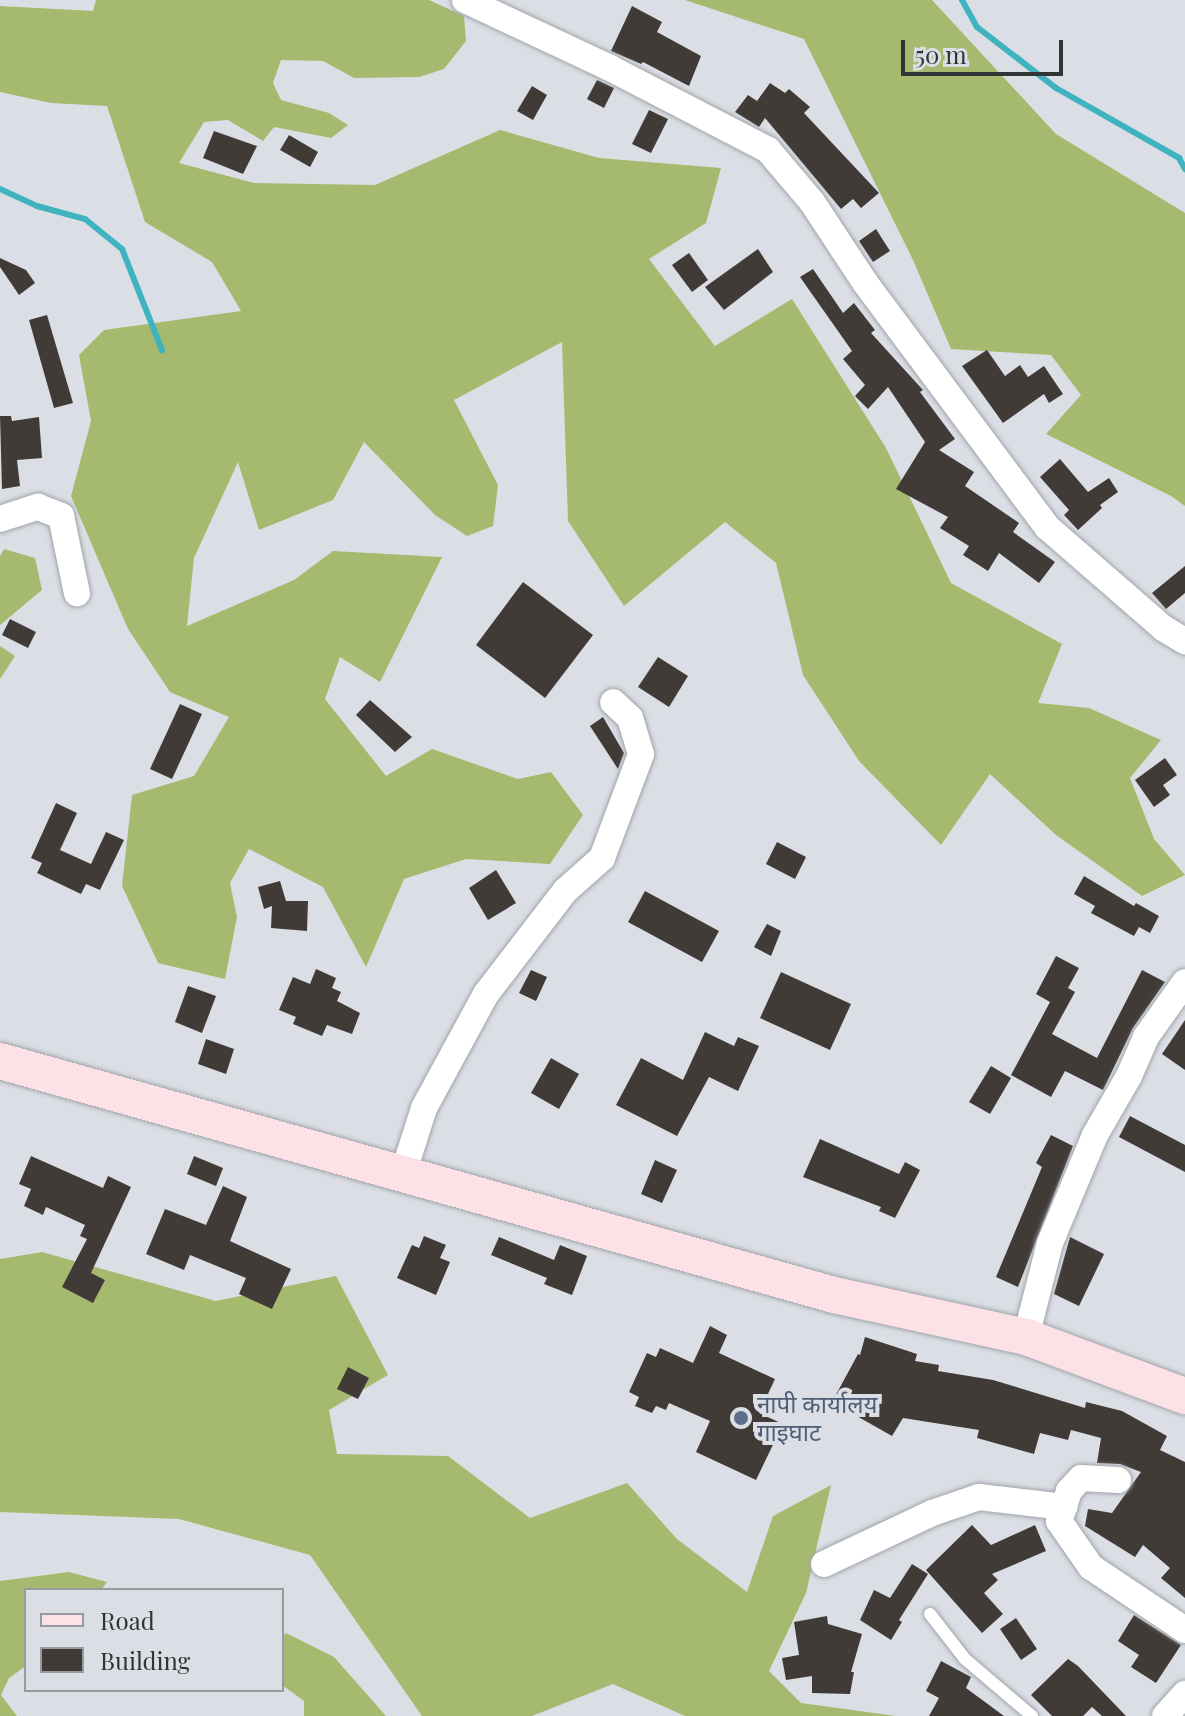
<!DOCTYPE html>
<html>
<head>
<meta charset="utf-8">
<style>
  body { margin:0 }
  #map { position:relative; width:1185px; height:1716px; overflow:hidden; background:#dbdfe5; font-family:"Playfair Display","Noto Sans Devanagari",serif }
  div>[style] { position:absolute }
  [style*='--x'] { left:calc(var(--x)*1px); top:calc(var(--y)*1px); width:calc(var(--w)*1px); rotate:calc(var(--a)*1deg) }
  .forest>* { inset:0; background:#a5ba6f }
  .stream>* { height:6px; margin:-3px; padding:0 3px; transform-origin:3px; border-radius:3px; background:#3fb3bf }
  .building>* { inset:0; background:#413b38 }
  .roads { filter:drop-shadow(0 0 2px #a1a4aa) drop-shadow(0 0 2px #a1a4aa) }
  .lane>* { height:12px; margin:-6px; padding:0 6px; transform-origin:6px; border-radius:6px; background:#fff }
  .street>* { height:26px; margin:-13px; padding:0 13px; transform-origin:13px; border-radius:13px; background:#fff }
  .secondary>* { height:36px; margin:-18px; padding:0 18px; transform-origin:18px; border-radius:18px; background:#fce1e6 }
  .dots>* { width:22px; height:22px; translate:-50% -50%; box-sizing:border-box; border:4px solid #dbdfe5; border-radius:50% }
  span { translate:-50% -50%; white-space:nowrap; text-align:center; line-height:1.15; -webkit-text-stroke:8px #dbdfe5; paint-order:stroke }
  .service-label { font-size:24px; color:#4e5e75 }
  .left { translate:0 -50%; text-align:left }
  .legend { position:absolute; left:24px; top:1588px; width:260px; height:104px; box-sizing:border-box; background:#dbdfe5; border:2px solid #979a9f; margin:0; padding:10px 14px; list-style:none; font-size:24px; color:#313335 }
  .legend li { display:flex; align-items:center; gap:16px; height:40px }
  .legend b { width:40px; border:2px solid #979a9f }
  .scale { position:absolute; left:901px; top:40px; width:162px; height:36px; box-sizing:border-box; border:4px solid #313335; border-top:0; padding-left:10px; font-size:24px; line-height:28px; white-space:nowrap; color:#313335; -webkit-text-stroke:6px #dbdfe5; paint-order:stroke }
</style>
</head>
<body>
<div id="map">
  <div class="forest">
    <div style="clip-path:polygon(96px 0,429px 0,464px 16px,466px 41px,444px 69px,419px 77px,354px 78px,323px 61px,281px 60px,273px 83px,281px 100px,329px 113px,348px 125px,331px 138px,274px 127px,263px 141px,228px 120px,204px 122px,179px 163px,254px 183px,375px 185px,500px 130px,599px 158px,721px 168px,706px 223px,649px 259px,715px 346px,792px 299px,886px 448px,951px 583px,1062px 644px,1038px 703px,1089px 708px,1161px 740px,1130px 778px,1154px 839px,1185px 875px,1142px 896px,1056px 835px,990px 774px,941px 845px,859px 761px,803px 675px,776px 563px,725px 522px,624px 606px,568px 521px,562px 342px,454px 400px,498px 485px,493px 526px,467px 536px,435px 515px,364px 442px,333px 500px,259px 530px,238px 462px,194px 558px,187px 626px,294px 580px,333px 551px,442px 557px,380px 682px,340px 657px,325px 699px,386px 776px,432px 749px,518px 779px,551px 772px,583px 815px,550px 864px,466px 859px,404px 879px,366px 967px,323px 887px,249px 849px,230px 883px,237px 917px,225px 979px,158px 963px,122px 886px,132px 795px,194px 776px,229px 717px,170px 692px,128px 629px,71px 496px,91px 421px,79px 355px,104px 330px,241px 311px,212px 262px,145px 222px,107px 106px,51px 103px,0 92px,0 6px,93px 11px)"></div>
    <div style="clip-path:polygon(685px 0,932px 0,1056px 134px,1185px 213px,1185px 506px,1171px 496px,1046px 434px,1081px 395px,1051px 355px,951px 349px,913px 260px,804px 39px)"></div>
    <div style="clip-path:polygon(4px 549px,35px 558px,42px 590px,0 625px,0 556px)"></div>
    <div style="clip-path:polygon(0 646px,15px 656px,0 679px)"></div>
    <div style="clip-path:polygon(42px 1252px,216px 1301px,336px 1276px,388px 1375px,329px 1410px,337px 1454px,448px 1456px,530px 1518px,627px 1483px,677px 1539px,747px 1592px,773px 1516px,831px 1485px,806px 1593px,769px 1671px,801px 1703px,896px 1716px,685px 1716px,613px 1684px,532px 1716px,422px 1716px,310px 1555px,179px 1519px,0 1512px,0 1259px)"></div>
    <div style="clip-path:polygon(69px 1572px,107px 1582px,101px 1590px,26px 1590px,26px 1666px,9px 1678px,1px 1695px,17px 1716px,0 1716px,0 1581px)"></div>
    <div style="clip-path:polygon(286px 1633px,334px 1657px,386px 1716px,304px 1716px,304px 1701px,282px 1685px,282px 1637px)"></div>
  </div>
  <div class="stream">
    <div style="--x:962;--y:0;--w:31;--a:61"></div>
    <div style="--x:977;--y:27;--w:100;--a:37.7"></div>
    <div style="--x:1056;--y:88;--w:142;--a:29.6"></div>
    <div style="--x:1179;--y:158;--w:13;--a:61"></div>
    <div style="--x:0;--y:189;--w:41;--a:24.7"></div>
    <div style="--x:37;--y:206;--w:50;--a:15.2"></div>
    <div style="--x:85;--y:219;--w:48;--a:39"></div>
    <div style="--x:122;--y:249;--w:109;--a:68.4"></div>
  </div>
  <div class="building">
    <div style="clip-path:polygon(632px 6px,662px 22px,657px 32px,701px 56px,689px 86px,643px 62px,641px 64px,611px 51px)"></div>
    <div style="clip-path:polygon(597px 80px,614px 88px,604px 108px,587px 99px)"></div>
    <div style="clip-path:polygon(770px 83px,785px 93px,789px 89px,810px 107px,804px 113px,879px 193px,861px 208px,853px 199px,841px 209px,765px 118px,759px 127px,735px 112px,748px 95px,757px 101px)"></div>
    <div style="clip-path:polygon(532px 86px,547px 95px,533px 120px,517px 111px)"></div>
    <div style="clip-path:polygon(649px 110px,668px 119px,651px 153px,632px 144px)"></div>
    <div style="clip-path:polygon(214px 131px,257px 146px,243px 174px,203px 158px)"></div>
    <div style="clip-path:polygon(289px 135px,318px 152px,310px 167px,280px 150px)"></div>
    <div style="clip-path:polygon(876px 229px,890px 251px,873px 262px,859px 241px)"></div>
    <div style="clip-path:polygon(758px 249px,773px 272px,724px 310px,705px 287px)"></div>
    <div style="clip-path:polygon(689px 253px,708px 280px,692px 292px,672px 265px)"></div>
    <div style="clip-path:polygon(0 258px,26px 270px,35px 283px,19px 295px,0 267px)"></div>
    <div style="clip-path:polygon(813px 269px,843px 313px,854px 303px,875px 330px,871px 333px,923px 390px,920px 392px,955px 439px,939px 450px,974px 472px,965px 486px,1019px 523px,1013px 532px,1055px 562px,1039px 583px,999px 553px,988px 571px,963px 555px,969px 546px,940px 528px,948px 517px,896px 489px,925px 442px,888px 387px,868px 409px,855px 396px,865px 385px,843px 359px,852px 351px,800px 277px)"></div>
    <div style="clip-path:polygon(47px 315px,73px 403px,54px 408px,29px 320px)"></div>
    <div style="clip-path:polygon(987px 350px,1005px 376px,1020px 365px,1028px 377px,1044px 366px,1063px 394px,1049px 403px,1044px 394px,1003px 423px,962px 366px)"></div>
    <div style="clip-path:polygon(0 416px,11px 416px,12px 421px,39px 417px,42px 458px,17px 460px,20px 486px,2px 489px)"></div>
    <div style="clip-path:polygon(1060px 459px,1088px 492px,1109px 478px,1118px 492px,1100px 505px,1102px 508px,1078px 530px,1064px 515px,1069px 510px,1040px 477px)"></div>
    <div style="clip-path:polygon(1185px 566px,1185px 593px,1166px 609px,1152px 593px)"></div>
    <div style="clip-path:polygon(523px 582px,593px 635px,545px 698px,476px 645px)"></div>
    <div style="clip-path:polygon(10px 619px,36px 632px,28px 648px,2px 635px)"></div>
    <div style="clip-path:polygon(658px 657px,688px 676px,669px 707px,638px 687px)"></div>
    <div style="clip-path:polygon(370px 700px,412px 737px,395px 752px,356px 715px)"></div>
    <div style="clip-path:polygon(180px 704px,202px 714px,172px 779px,150px 769px)"></div>
    <div style="clip-path:polygon(603px 717px,624px 753px,618px 769px,590px 726px)"></div>
    <div style="clip-path:polygon(1165px 758px,1177px 775px,1163px 785px,1170px 795px,1154px 807px,1135px 780px)"></div>
    <div style="clip-path:polygon(56px 803px,77px 813px,60px 850px,91px 864px,106px 832px,124px 840px,100px 890px,86px 884px,81px 894px,37px 873px,42px 863px,31px 858px)"></div>
    <div style="clip-path:polygon(777px 842px,806px 857px,795px 879px,766px 864px)"></div>
    <div style="clip-path:polygon(496px 870px,516px 903px,488px 920px,469px 888px)"></div>
    <div style="clip-path:polygon(1084px 876px,1134px 906px,1136px 903px,1159px 916px,1150px 933px,1139px 927px,1134px 936px,1091px 913px,1095px 906px,1074px 894px)"></div>
    <div style="clip-path:polygon(280px 881px,286px 901px,308px 901px,307px 931px,271px 928px,272px 906px,264px 909px,258px 887px)"></div>
    <div style="clip-path:polygon(645px 891px,719px 931px,702px 962px,628px 922px)"></div>
    <div style="clip-path:polygon(767px 924px,781px 931px,771px 956px,754px 947px)"></div>
    <div style="clip-path:polygon(1056px 956px,1079px 968px,1068px 988px,1075px 992px,1052px 1034px,1097px 1058px,1142px 970px,1165px 982px,1133px 1028px,1103px 1090px,1065px 1071px,1051px 1097px,1011px 1075px,1050px 1002px,1036px 994px)"></div>
    <div style="clip-path:polygon(316px 969px,336px 978px,332px 988px,341px 992px,337px 1001px,360px 1013px,352px 1034px,327px 1025px,322px 1036px,293px 1024px,296px 1017px,279px 1010px,293px 977px,310px 984px)"></div>
    <div style="clip-path:polygon(531px 970px,547px 977px,536px 1001px,519px 993px)"></div>
    <div style="clip-path:polygon(781px 972px,851px 1004px,830px 1050px,760px 1018px)"></div>
    <div style="clip-path:polygon(188px 986px,216px 996px,202px 1033px,175px 1022px)"></div>
    <div style="clip-path:polygon(1185px 1020px,1185px 1070px,1162px 1054px)"></div>
    <div style="clip-path:polygon(705px 1032px,734px 1046px,738px 1037px,759px 1046px,738px 1091px,709px 1077px,677px 1136px,616px 1105px,641px 1058px,683px 1080px)"></div>
    <div style="clip-path:polygon(206px 1039px,234px 1049px,226px 1074px,198px 1064px)"></div>
    <div style="clip-path:polygon(551px 1058px,579px 1074px,559px 1109px,531px 1093px)"></div>
    <div style="clip-path:polygon(991px 1066px,1011px 1078px,990px 1114px,969px 1102px)"></div>
    <div style="clip-path:polygon(1130px 1116px,1185px 1145px,1185px 1172px,1119px 1137px)"></div>
    <div style="clip-path:polygon(1051px 1135px,1073px 1146px,1018px 1287px,996px 1277px,1042px 1167px,1036px 1163px)"></div>
    <div style="clip-path:polygon(820px 1139px,899px 1174px,905px 1162px,920px 1170px,895px 1218px,879px 1211px,881px 1207px,803px 1177px)"></div>
    <div style="clip-path:polygon(31px 1156px,103px 1188px,108px 1176px,131px 1187px,91px 1273px,105px 1280px,93px 1303px,62px 1287px,87px 1239px,80px 1236px,85px 1225px,46px 1207px,43px 1215px,24px 1206px,31px 1189px,19px 1184px)"></div>
    <div style="clip-path:polygon(194px 1156px,223px 1168px,216px 1186px,187px 1174px)"></div>
    <div style="clip-path:polygon(655px 1160px,677px 1170px,662px 1203px,641px 1194px)"></div>
    <div style="clip-path:polygon(223px 1186px,247px 1197px,230px 1241px,291px 1269px,272px 1309px,239px 1294px,246px 1278px,190px 1255px,184px 1270px,146px 1254px,165px 1209px,206px 1225px)"></div>
    <div style="clip-path:polygon(424px 1236px,446px 1245px,440px 1258px,450px 1262px,436px 1295px,397px 1278px,412px 1245px,419px 1248px)"></div>
    <div style="clip-path:polygon(499px 1237px,554px 1260px,560px 1245px,587px 1256px,572px 1295px,544px 1284px,547px 1278px,491px 1255px)"></div>
    <div style="clip-path:polygon(1070px 1237px,1104px 1254px,1079px 1306px,1054px 1294px)"></div>
    <div style="clip-path:polygon(710px 1326px,727px 1335px,719px 1353px,775px 1379px,759px 1413px,783px 1424px,756px 1480px,696px 1452px,710px 1421px,669px 1403px,666px 1410px,656px 1406px,652px 1413px,635px 1406px,639px 1397px,629px 1392px,647px 1353px,656px 1357px,660px 1348px,693px 1363px)"></div>
    <div style="clip-path:polygon(865px 1337px,917px 1354px,915px 1361px,939px 1365px,938px 1371px,993px 1380px,1085px 1408px,1086px 1402px,1122px 1411px,1167px 1436px,1160px 1450px,1185px 1462px,1185px 1598px,1161px 1578px,1170px 1568px,1143px 1545px,1135px 1557px,1085px 1526px,1088px 1509px,1112px 1513px,1141px 1472px,1120px 1464px,1097px 1463px,1101px 1438px,1071px 1430px,1068px 1440px,1040px 1433px,1034px 1454px,977px 1438px,979px 1430px,903px 1418px,892px 1436px,832px 1402px,858px 1354px,860px 1355px)"></div>
    <div style="clip-path:polygon(348px 1367px,369px 1378px,358px 1399px,337px 1389px)"></div>
    <div style="clip-path:polygon(972px 1525px,991px 1545px,1035px 1525px,1046px 1551px,992px 1574px,998px 1580px,984px 1593px,1003px 1614px,982px 1633px,926px 1570px)"></div>
    <div style="clip-path:polygon(912px 1564px,928px 1574px,899px 1620px,902px 1622px,891px 1640px,860px 1620px,874px 1590px,890px 1598px)"></div>
    <div style="clip-path:polygon(1134px 1615px,1181px 1645px,1156px 1683px,1131px 1667px,1139px 1655px,1118px 1641px)"></div>
    <div style="clip-path:polygon(827px 1616px,828px 1624px,862px 1634px,851px 1672px,854px 1672px,850px 1694px,812px 1693px,812px 1676px,786px 1680px,782px 1658px,799px 1655px,794px 1622px)"></div>
    <div style="clip-path:polygon(1016px 1618px,1037px 1649px,1021px 1660px,1000px 1629px)"></div>
    <div style="clip-path:polygon(1068px 1659px,1078px 1666px,1126px 1716px,1102px 1716px,1092px 1707px,1083px 1716px,1052px 1716px,1031px 1695px)"></div>
    <div style="clip-path:polygon(941px 1661px,971px 1677px,966px 1688px,1004px 1716px,929px 1716px,939px 1698px,926px 1691px)"></div>
  </div>
  <div class="roads">
    <div class="lane">
      <div style="--x:930;--y:1614;--w:57;--a:52.1"></div>
      <div style="--x:965;--y:1659;--w:88;--a:40.4"></div>
    </div>
    <div class="street">
      <div style="--x:465;--y:0;--w:160;--a:25.1"></div>
      <div style="--x:610;--y:68;--w:178;--a:27.4"></div>
      <div style="--x:768;--y:150;--w:68;--a:49.8"></div>
      <div style="--x:812;--y:202;--w:98;--a:56.6"></div>
      <div style="--x:866;--y:284;--w:303;--a:53.3"></div>
      <div style="--x:1047;--y:527;--w:154;--a:41"></div>
      <div style="--x:1163;--y:628;--w:26;--a:31"></div>
      <div style="--x:0;--y:519;--w:40;--a:-18"></div>
      <div style="--x:38;--y:507;--w:25;--a:21"></div>
      <div style="--x:61;--y:516;--w:79;--a:78.3"></div>
      <div style="--x:403;--y:1174;--w:69;--a:-72.3"></div>
      <div style="--x:424;--y:1108;--w:130;--a:-61.5"></div>
      <div style="--x:486;--y:994;--w:130;--a:-52.5"></div>
      <div style="--x:565;--y:891;--w:50;--a:-41.7"></div>
      <div style="--x:602;--y:858;--w:111;--a:-69.4"></div>
      <div style="--x:641;--y:754;--w:38;--a:-107"></div>
      <div style="--x:630;--y:718;--w:23;--a:-137"></div>
      <div style="--x:1026;--y:1337;--w:97;--a:-75.7"></div>
      <div style="--x:1050;--y:1243;--w:117;--a:-67.4"></div>
      <div style="--x:1095;--y:1135;--w:68;--a:-60"></div>
      <div style="--x:1129;--y:1076;--w:43;--a:-66.4"></div>
      <div style="--x:1146;--y:1037;--w:67;--a:-54.7"></div>
      <div style="--x:1118;--y:1480;--w:37;--a:-177"></div>
      <div style="--x:1081;--y:1478;--w:18;--a:133"></div>
      <div style="--x:1069;--y:1491;--w:32;--a:108"></div>
      <div style="--x:1059;--y:1521;--w:56;--a:55.2"></div>
      <div style="--x:1091;--y:1567;--w:113;--a:33.8"></div>
      <div style="--x:824;--y:1564;--w:119;--a:-25.3"></div>
      <div style="--x:932;--y:1513;--w:50;--a:-18.8"></div>
      <div style="--x:979;--y:1497;--w:86;--a:6.7"></div>
      <div style="--x:1165;--y:1716;--w:30;--a:-48"></div>
    </div>
    <div class="secondary">
      <div style="--x:0;--y:1061;--w:866;--a:15.67"></div>
      <div style="--x:834;--y:1295;--w:197;--a:12.3"></div>
      <div style="--x:1026;--y:1337;--w:170;--a:20.4"></div>
    </div>
  </div>
  <div class="dots">
    <div style="left:741px;top:1418px;background:#5c6f8a"></div>
  </div>
  <div class="service-label">
    <span class="left" style="left:757px;top:1418px">नापी कार्यालय<br>गाइघाट</span>
  </div>
  <ul class="legend">
  <li><b style="height:10px;background:#fce1e6"></b>Road</li>
  <li><b style="height:22px;background:#413b38"></b>Building</li>
  </ul>
  <div class="scale">50 m</div>
</div>
</body>
</html>
